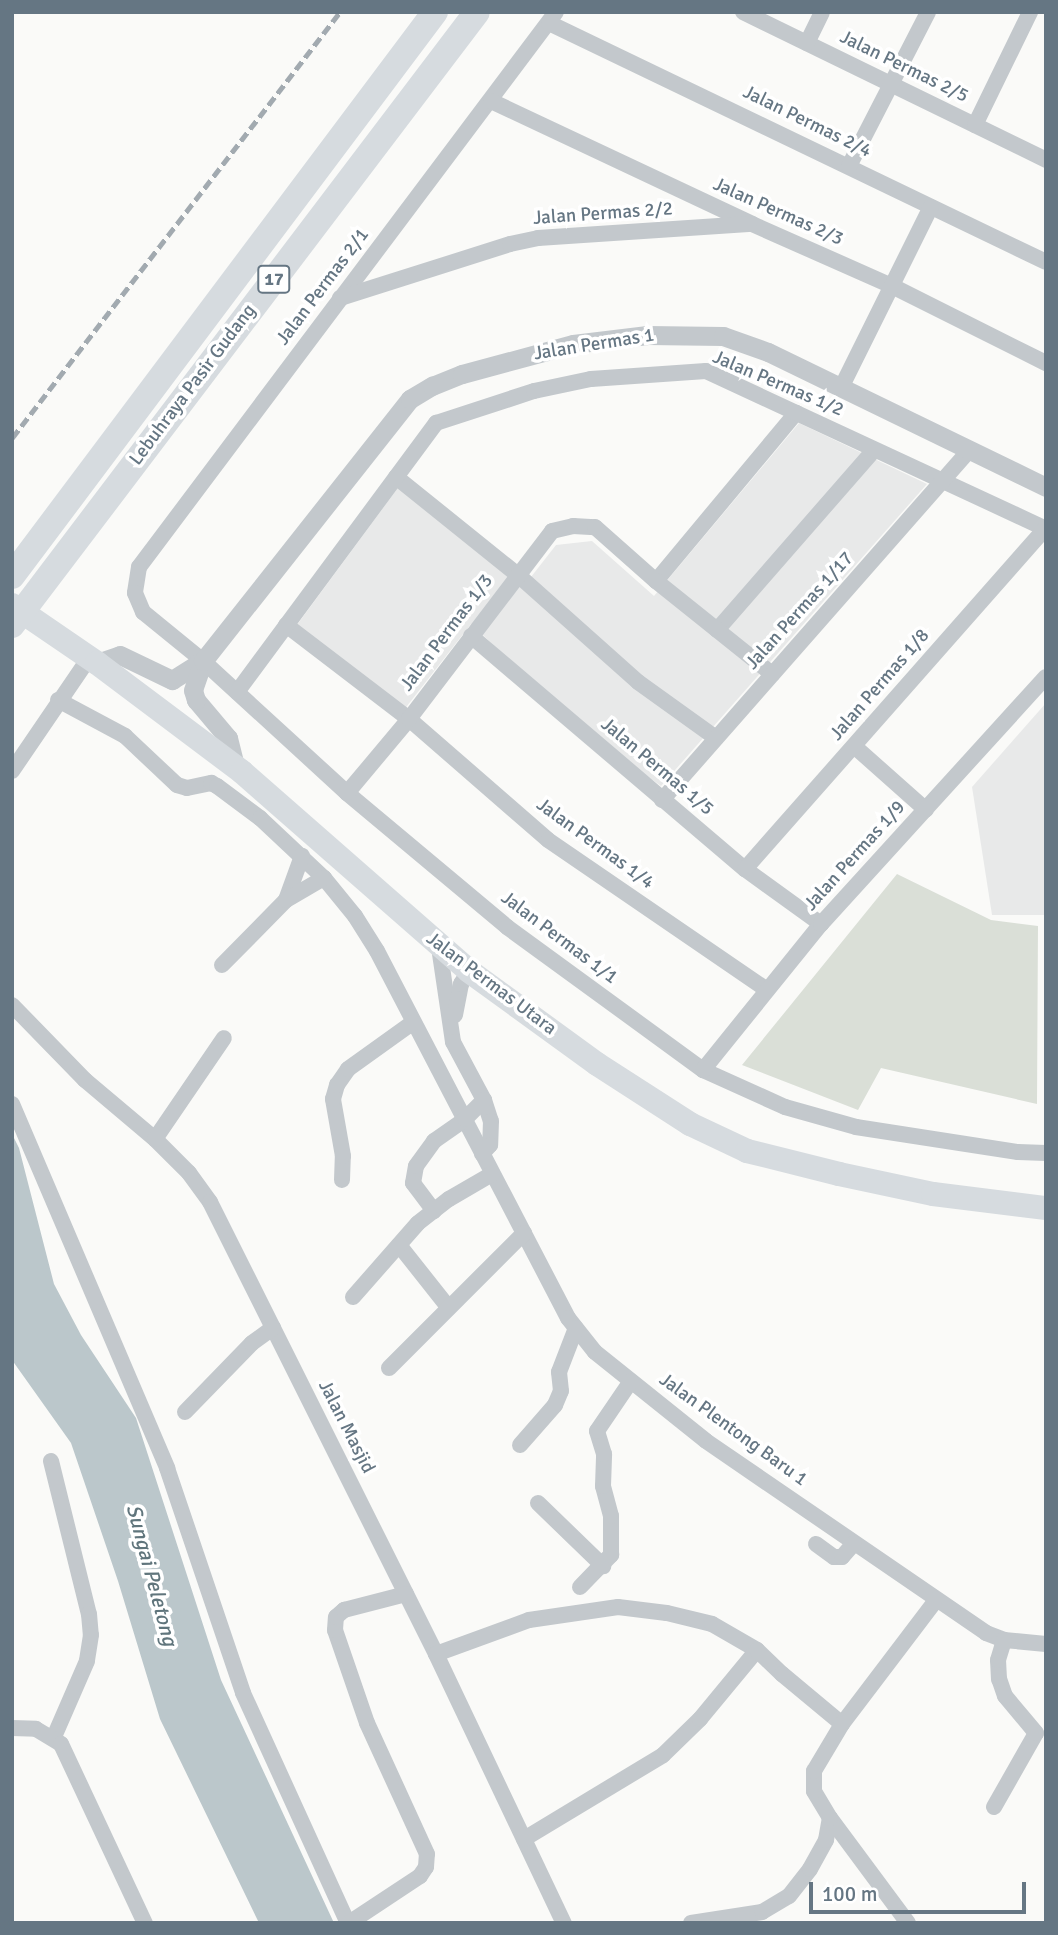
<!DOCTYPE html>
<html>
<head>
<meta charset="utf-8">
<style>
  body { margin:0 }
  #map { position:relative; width:1058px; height:1935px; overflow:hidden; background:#fafaf8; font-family:Signika,sans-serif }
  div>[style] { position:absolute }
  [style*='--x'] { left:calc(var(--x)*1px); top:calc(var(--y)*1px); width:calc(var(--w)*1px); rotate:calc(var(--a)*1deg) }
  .built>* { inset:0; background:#e8e9e9 }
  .green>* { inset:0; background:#dadfd7 }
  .water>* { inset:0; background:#bbc7cb }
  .minor>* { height:16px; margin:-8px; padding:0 8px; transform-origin:8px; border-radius:8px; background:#c3c8cc }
  .tertiary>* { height:19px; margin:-9.5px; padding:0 9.5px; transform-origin:9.5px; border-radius:9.5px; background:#c3c8cc }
  .primary>* { height:24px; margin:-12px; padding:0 12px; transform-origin:12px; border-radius:12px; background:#d6dbdf }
  .trunk>* { height:26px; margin:-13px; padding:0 13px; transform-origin:13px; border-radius:13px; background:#d6dbdf }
  .rail>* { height:4.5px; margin-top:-2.25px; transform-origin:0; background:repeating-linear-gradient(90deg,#a2aab0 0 10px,transparent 0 15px) }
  span { translate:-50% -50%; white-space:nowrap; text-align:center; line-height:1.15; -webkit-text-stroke:7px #fff; paint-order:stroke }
  .shield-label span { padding:2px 5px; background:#fff; border:2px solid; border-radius:5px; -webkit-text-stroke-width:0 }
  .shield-label { font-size:18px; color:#657683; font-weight:700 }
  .street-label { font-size:19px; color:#657683 }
  .water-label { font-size:21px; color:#60757c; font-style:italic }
  .frame { position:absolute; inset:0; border:14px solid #657683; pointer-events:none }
  .scale { position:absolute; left:809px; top:1882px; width:217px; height:32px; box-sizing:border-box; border:4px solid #657683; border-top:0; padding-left:9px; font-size:21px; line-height:24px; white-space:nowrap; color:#657683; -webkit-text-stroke:5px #fff; paint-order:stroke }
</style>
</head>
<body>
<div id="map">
  <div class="built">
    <div style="clip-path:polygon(799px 423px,927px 484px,661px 786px,589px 734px,471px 624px,400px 715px,291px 633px,403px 481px,531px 577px,556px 545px,592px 541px,654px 596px)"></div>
    <div style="clip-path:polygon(1046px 703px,1046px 915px,992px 915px,972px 787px)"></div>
  </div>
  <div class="green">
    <div style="clip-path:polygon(897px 874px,991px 920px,1038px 926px,1037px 1104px,881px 1068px,858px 1110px,742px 1065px)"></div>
  </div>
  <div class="water">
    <div style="clip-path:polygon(12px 1134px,19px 1148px,54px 1284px,81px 1335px,136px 1418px,221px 1680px,334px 1923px,259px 1923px,160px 1719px,118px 1581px,71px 1443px,12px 1360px)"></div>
  </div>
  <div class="minor">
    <div style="--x:556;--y:12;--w:694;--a:126.92"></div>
    <div style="--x:139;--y:567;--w:26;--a:99"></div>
    <div style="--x:135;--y:593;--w:21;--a:67"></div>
    <div style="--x:143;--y:612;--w:77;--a:39.2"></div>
    <div style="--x:203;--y:661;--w:195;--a:42.5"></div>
    <div style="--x:347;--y:793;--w:209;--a:39.9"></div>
    <div style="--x:507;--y:927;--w:243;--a:36.1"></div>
    <div style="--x:703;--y:1070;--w:90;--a:24.3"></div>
    <div style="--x:785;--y:1107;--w:74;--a:15.7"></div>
    <div style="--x:856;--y:1127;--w:164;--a:8.8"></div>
    <div style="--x:1018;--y:1152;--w:28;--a:2"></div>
    <div style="--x:743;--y:12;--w:337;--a:26"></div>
    <div style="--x:549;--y:23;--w:551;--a:25.68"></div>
    <div style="--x:807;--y:43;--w:34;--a:-64"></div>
    <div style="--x:491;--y:101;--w:289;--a:25.2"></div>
    <div style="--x:752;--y:224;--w:153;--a:23.9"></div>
    <div style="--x:892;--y:286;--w:172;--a:26.6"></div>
    <div style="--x:975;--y:125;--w:126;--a:-64"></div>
    <div style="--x:849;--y:166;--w:173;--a:-62.8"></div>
    <div style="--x:340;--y:298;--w:178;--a:-17.6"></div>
    <div style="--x:510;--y:244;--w:29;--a:-12"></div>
    <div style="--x:538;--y:238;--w:211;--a:-3.8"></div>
    <div style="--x:841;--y:388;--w:202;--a:-63.6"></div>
    <div style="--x:396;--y:477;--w:156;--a:38.8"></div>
    <div style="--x:518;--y:575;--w:161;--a:41.7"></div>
    <div style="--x:638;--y:682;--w:96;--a:35.7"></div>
    <div style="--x:656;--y:581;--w:219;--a:-50.2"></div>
    <div style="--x:286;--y:625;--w:155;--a:37.4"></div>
    <div style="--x:409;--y:719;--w:184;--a:41"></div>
    <div style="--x:548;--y:840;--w:265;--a:34.4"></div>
    <div style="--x:717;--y:630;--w:239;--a:-48.9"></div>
    <div style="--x:471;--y:636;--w:360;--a:40.4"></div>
    <div style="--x:745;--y:869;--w:94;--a:35.9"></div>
    <div style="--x:237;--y:692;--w:335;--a:-53.5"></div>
    <div style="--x:436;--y:423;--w:103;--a:-18.1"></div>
    <div style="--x:534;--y:391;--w:58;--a:-11.9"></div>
    <div style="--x:591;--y:379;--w:115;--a:-4"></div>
    <div style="--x:706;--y:371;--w:375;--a:24.9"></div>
    <div style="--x:58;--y:700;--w:76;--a:28.2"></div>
    <div style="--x:125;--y:736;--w:71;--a:43.3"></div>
    <div style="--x:177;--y:785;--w:10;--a:17"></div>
    <div style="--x:187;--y:788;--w:25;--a:-12"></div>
    <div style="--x:211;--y:783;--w:7;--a:27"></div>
    <div style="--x:217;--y:786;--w:54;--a:36.7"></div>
    <div style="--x:260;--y:818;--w:88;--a:43.2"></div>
    <div style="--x:324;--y:878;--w:49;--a:50.8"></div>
    <div style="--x:355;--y:916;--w:41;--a:57.8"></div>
    <div style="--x:377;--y:951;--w:414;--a:62.5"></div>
    <div style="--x:568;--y:1318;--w:43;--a:51.5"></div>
    <div style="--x:595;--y:1352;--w:142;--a:38.7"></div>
    <div style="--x:706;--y:1441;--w:340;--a:34.4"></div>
    <div style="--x:986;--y:1633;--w:19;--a:21"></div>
    <div style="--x:1004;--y:1640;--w:42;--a:5.4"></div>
    <div style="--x:854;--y:746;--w:96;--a:41.6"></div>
    <div style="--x:12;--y:771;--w:137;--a:-55.7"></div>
    <div style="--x:347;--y:793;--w:97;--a:-50"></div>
    <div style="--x:409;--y:719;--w:236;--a:-52.7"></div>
    <div style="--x:552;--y:531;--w:22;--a:-13"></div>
    <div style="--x:573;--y:526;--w:22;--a:3"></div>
    <div style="--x:595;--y:527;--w:81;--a:41.5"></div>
    <div style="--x:656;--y:581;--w:149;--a:38.7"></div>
    <div style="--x:662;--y:800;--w:466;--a:-48.7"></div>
    <div style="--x:745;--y:869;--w:453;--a:-48.6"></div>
    <div style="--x:286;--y:900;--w:47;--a:-70"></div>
    <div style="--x:439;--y:947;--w:96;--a:81.6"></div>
    <div style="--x:453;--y:1042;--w:66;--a:61.9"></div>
    <div style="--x:484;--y:1100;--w:22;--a:72"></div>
    <div style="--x:491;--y:1121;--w:24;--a:92"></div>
    <div style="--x:490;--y:1145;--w:12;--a:132"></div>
    <div style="--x:222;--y:965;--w:91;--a:-45.4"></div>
    <div style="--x:286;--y:900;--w:44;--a:-30.1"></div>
    <div style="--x:12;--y:1005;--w:105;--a:45.8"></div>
    <div style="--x:85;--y:1080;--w:92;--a:40.1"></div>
    <div style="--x:155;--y:1139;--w:48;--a:45"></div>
    <div style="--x:189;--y:1173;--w:36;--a:54"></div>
    <div style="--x:210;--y:1202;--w:505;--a:63.43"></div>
    <div style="--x:436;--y:1654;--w:298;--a:64.6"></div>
    <div style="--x:455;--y:1015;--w:32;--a:-79"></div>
    <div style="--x:461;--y:984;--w:15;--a:-58"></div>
    <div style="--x:703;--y:1070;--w:188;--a:-51.1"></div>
    <div style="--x:821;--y:924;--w:334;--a:-47.7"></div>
    <div style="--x:12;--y:1104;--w:396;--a:66.9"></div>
    <div style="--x:167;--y:1468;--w:237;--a:71.3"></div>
    <div style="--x:243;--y:1693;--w:253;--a:65.5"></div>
    <div style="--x:155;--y:1139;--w:122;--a:-55.7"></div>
    <div style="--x:342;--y:1180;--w:24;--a:-88"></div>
    <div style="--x:343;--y:1156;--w:58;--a:-100"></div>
    <div style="--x:333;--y:1099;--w:15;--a:-74"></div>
    <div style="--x:337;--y:1085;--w:19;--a:-55"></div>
    <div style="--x:348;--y:1069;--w:79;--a:-35.7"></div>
    <div style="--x:434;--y:1211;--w:35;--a:-127"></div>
    <div style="--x:413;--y:1183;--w:17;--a:-80"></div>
    <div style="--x:416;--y:1166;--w:31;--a:-54"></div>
    <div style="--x:434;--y:1141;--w:38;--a:-35"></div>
    <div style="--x:465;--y:1119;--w:27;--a:-45"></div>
    <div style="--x:399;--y:1245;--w:80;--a:51.6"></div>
    <div style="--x:353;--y:1297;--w:98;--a:-48.7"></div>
    <div style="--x:418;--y:1223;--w:39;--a:-38"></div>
    <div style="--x:449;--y:1199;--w:50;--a:-30.2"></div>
    <div style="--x:389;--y:1368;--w:191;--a:-45"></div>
    <div style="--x:185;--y:1412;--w:96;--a:-45.8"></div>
    <div style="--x:252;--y:1343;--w:26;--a:-36"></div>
    <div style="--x:520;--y:1445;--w:53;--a:-48.8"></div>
    <div style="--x:555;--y:1405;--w:15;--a:-67"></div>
    <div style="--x:561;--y:1391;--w:19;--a:-96"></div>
    <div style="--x:559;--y:1372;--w:47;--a:-68.9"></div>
    <div style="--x:51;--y:1461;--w:158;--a:76.1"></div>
    <div style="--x:89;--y:1614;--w:21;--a:85"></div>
    <div style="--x:91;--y:1635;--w:26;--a:99"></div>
    <div style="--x:87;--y:1661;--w:83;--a:113.5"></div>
    <div style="--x:538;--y:1503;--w:91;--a:44.1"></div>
    <div style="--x:816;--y:1544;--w:22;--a:36"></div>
    <div style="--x:834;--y:1557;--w:8;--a:0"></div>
    <div style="--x:842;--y:1557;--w:18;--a:-49"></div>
    <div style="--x:580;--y:1587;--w:45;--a:-45.9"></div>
    <div style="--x:611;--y:1555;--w:39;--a:-90"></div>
    <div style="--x:611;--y:1516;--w:31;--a:-105"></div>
    <div style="--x:603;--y:1486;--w:32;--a:-88"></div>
    <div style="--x:604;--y:1454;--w:24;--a:-107"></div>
    <div style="--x:597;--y:1431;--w:60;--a:-55.8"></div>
    <div style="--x:436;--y:1654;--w:99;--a:-20.1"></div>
    <div style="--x:529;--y:1620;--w:90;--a:-8.3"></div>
    <div style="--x:618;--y:1607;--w:49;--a:7"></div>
    <div style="--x:667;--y:1613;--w:46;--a:13.7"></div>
    <div style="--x:712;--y:1624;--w:52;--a:30"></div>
    <div style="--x:12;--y:1728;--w:24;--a:2"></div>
    <div style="--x:36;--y:1729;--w:29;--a:31"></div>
    <div style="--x:61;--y:1744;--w:198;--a:64.9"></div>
    <div style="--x:994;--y:1807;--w:85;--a:-60.4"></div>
    <div style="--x:1036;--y:1733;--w:48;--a:-130"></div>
    <div style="--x:1005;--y:1696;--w:18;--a:-109"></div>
    <div style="--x:999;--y:1679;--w:19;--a:-93"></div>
    <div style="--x:998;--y:1660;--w:21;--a:-73"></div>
    <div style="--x:524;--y:1839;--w:162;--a:-31.1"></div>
    <div style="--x:663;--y:1755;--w:52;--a:-44.2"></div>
    <div style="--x:700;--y:1719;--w:89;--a:-50.4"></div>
    <div style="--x:757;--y:1650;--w:35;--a:44"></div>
    <div style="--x:782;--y:1674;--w:78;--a:39.8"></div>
    <div style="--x:349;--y:1923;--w:85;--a:-33.5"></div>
    <div style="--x:420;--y:1876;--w:11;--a:-56"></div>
    <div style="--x:426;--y:1867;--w:13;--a:-86"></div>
    <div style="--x:427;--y:1854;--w:144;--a:-114.6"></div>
    <div style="--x:367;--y:1723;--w:98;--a:-109"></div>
    <div style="--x:335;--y:1630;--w:13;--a:-86"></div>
    <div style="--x:336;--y:1617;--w:11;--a:-41"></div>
    <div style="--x:344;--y:1610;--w:64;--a:-14.5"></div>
    <div style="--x:691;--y:1923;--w:72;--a:-8.8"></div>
    <div style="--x:762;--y:1912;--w:31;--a:-31"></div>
    <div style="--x:789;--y:1896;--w:34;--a:-52"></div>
    <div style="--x:810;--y:1869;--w:33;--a:-61"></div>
    <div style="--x:826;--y:1840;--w:22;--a:-80"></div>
    <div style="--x:908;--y:1923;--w:131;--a:-126.6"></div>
    <div style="--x:830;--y:1818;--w:31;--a:-121"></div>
    <div style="--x:814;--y:1791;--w:20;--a:-90"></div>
    <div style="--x:814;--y:1771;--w:55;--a:-59.2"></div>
    <div style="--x:842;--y:1724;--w:156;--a:-52.8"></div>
  </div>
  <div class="tertiary">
    <div style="--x:97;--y:663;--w:24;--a:-19"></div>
    <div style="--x:120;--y:655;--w:58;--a:25.7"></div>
    <div style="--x:172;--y:680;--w:36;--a:-32"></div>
    <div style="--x:235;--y:766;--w:29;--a:-104"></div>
    <div style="--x:228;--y:738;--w:50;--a:-130.1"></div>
    <div style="--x:196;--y:700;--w:10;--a:-107"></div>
    <div style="--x:193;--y:690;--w:31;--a:-71"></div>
    <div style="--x:203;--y:661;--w:334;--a:-51.7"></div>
    <div style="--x:410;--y:399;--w:26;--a:-31"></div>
    <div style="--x:432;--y:386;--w:32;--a:-22"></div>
    <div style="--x:462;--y:374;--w:115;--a:-15.1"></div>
    <div style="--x:573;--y:344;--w:75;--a:-6.9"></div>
    <div style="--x:647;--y:335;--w:76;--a:0.8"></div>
    <div style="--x:723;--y:336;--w:48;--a:19.6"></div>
    <div style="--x:768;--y:352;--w:309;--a:25.9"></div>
  </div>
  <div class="primary">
    <div style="--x:12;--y:605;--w:103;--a:34.3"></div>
    <div style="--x:97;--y:663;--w:181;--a:36.9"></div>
    <div style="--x:242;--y:772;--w:302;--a:41.2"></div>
    <div style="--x:469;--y:971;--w:158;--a:36"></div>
    <div style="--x:597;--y:1064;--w:111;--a:32.8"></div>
    <div style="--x:690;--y:1124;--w:63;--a:25.3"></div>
    <div style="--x:747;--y:1151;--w:95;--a:14"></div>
    <div style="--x:839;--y:1174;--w:96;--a:12"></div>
    <div style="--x:933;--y:1194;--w:114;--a:7.1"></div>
  </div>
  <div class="trunk">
    <div style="--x:12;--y:576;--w:705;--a:-53.13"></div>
    <div style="--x:12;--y:625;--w:769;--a:-52.82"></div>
  </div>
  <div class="rail">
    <div style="--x:12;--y:438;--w:538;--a:-52.41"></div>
  </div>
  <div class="shield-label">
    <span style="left:274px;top:279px">17</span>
  </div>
  <div class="street-label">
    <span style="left:904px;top:67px;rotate:26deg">Jalan Permas 2/5</span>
    <span style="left:807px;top:122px;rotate:26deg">Jalan Permas 2/4</span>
    <span style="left:778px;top:212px;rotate:24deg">Jalan Permas 2/3</span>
    <span style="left:603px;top:214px;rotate:-4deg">Jalan Permas 2/2</span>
    <span style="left:323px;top:287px;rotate:-53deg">Jalan Permas 2/1</span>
    <span style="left:594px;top:345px;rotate:-9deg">Jalan Permas 1</span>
    <span style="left:778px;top:384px;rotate:23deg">Jalan Permas 1/2</span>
    <span style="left:193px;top:385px;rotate:-53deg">Lebuhraya Pasir Gudang</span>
    <span style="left:800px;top:611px;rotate:-48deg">Jalan Permas 1/17</span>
    <span style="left:447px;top:633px;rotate:-53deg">Jalan Permas 1/3</span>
    <span style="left:880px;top:685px;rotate:-49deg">Jalan Permas 1/8</span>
    <span style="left:657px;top:767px;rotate:40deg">Jalan Permas 1/5</span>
    <span style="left:595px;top:844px;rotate:36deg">Jalan Permas 1/4</span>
    <span style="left:855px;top:856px;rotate:-48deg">Jalan Permas 1/9</span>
    <span style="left:559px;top:938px;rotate:37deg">Jalan Permas 1/1</span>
    <span style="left:491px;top:984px;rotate:37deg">Jalan Permas Utara</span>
    <span style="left:346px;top:1427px;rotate:63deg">Jalan Masjid</span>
    <span style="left:733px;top:1430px;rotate:36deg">Jalan Plentong Baru 1</span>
  </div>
  <div class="water-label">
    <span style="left:152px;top:1575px;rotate:75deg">Sungai Peletong</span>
  </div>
  <div class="frame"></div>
  <div class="scale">100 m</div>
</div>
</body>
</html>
